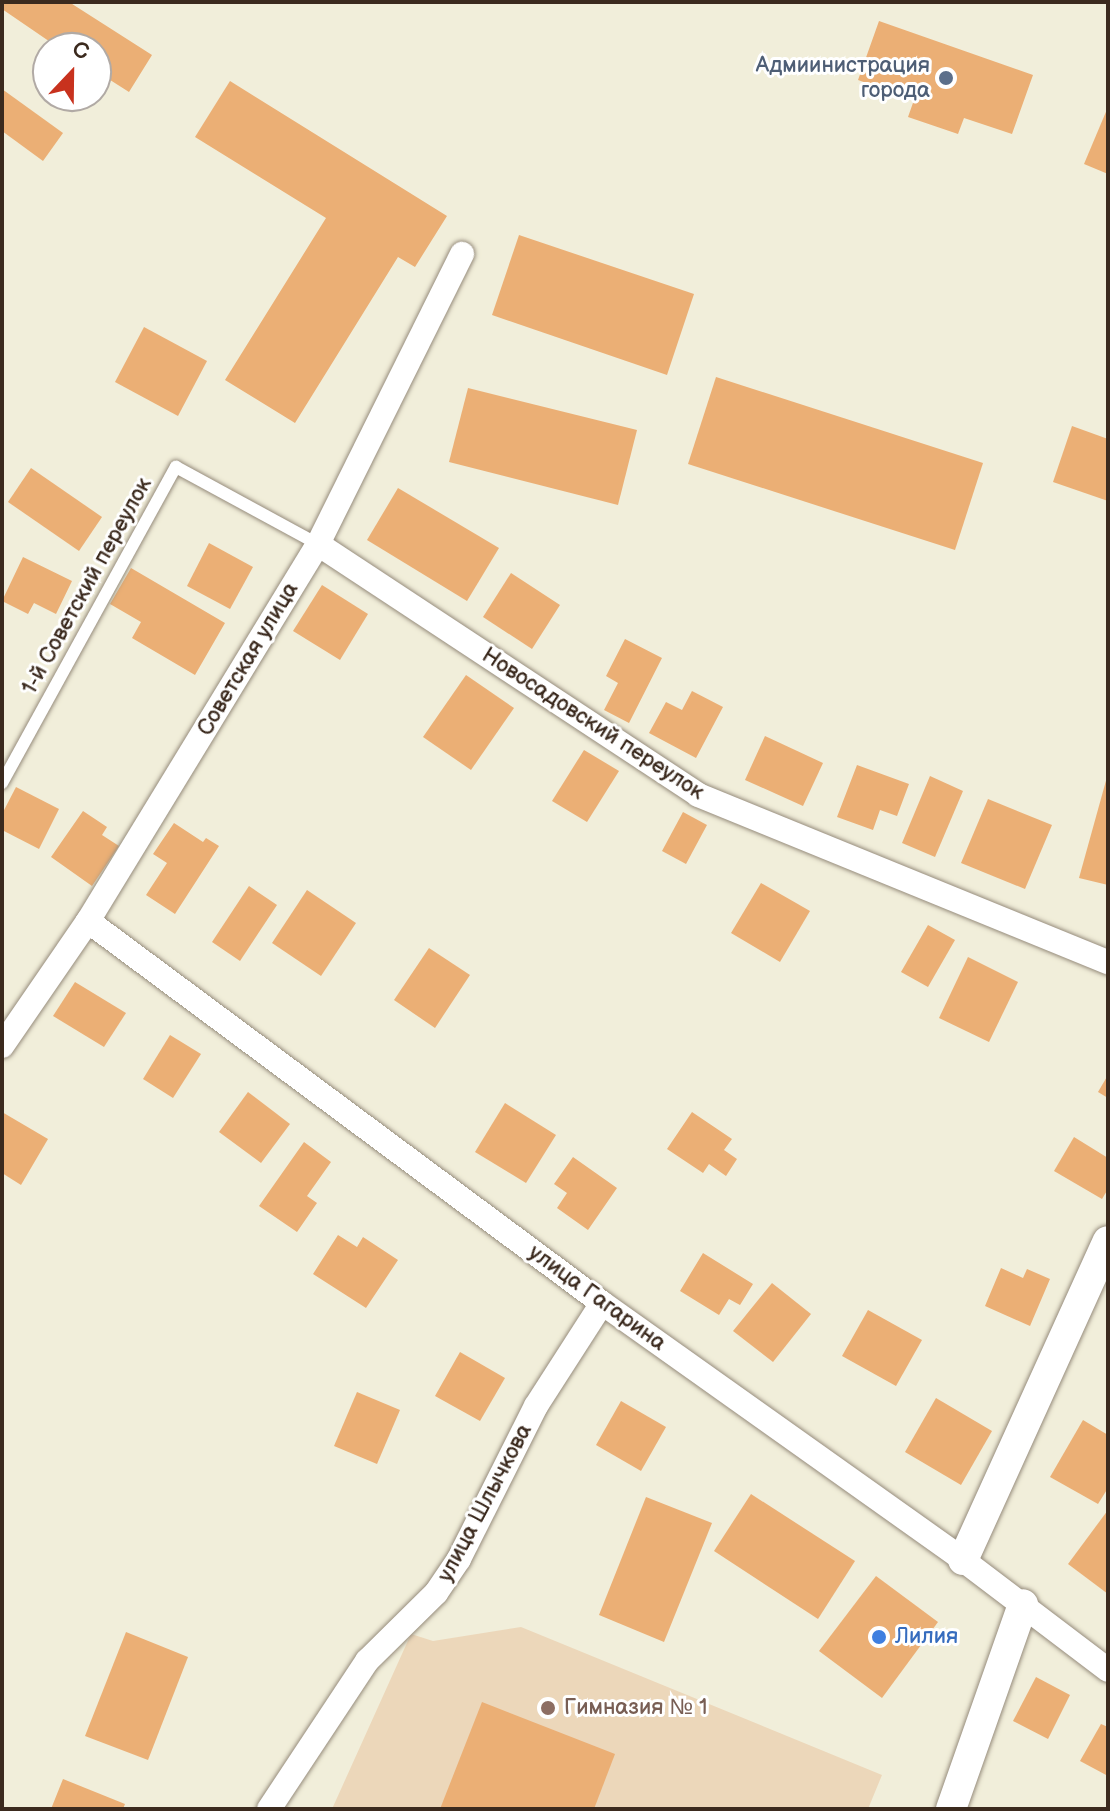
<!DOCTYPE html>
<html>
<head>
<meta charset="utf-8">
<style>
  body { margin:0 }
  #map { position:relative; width:1110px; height:1811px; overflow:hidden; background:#f1eeda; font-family:"Balsamiq Sans",sans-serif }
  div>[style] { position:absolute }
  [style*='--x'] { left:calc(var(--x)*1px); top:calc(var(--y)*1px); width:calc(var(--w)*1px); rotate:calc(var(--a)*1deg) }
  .built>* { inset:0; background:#ecd7ba }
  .building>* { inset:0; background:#ebaf75 }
  .roads { filter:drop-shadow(0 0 2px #968c7c) drop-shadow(0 0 2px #968c7c) }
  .service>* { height:12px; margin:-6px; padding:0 6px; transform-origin:6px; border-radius:6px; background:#fff }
  .minor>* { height:24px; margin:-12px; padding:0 12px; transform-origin:12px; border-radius:12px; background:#fff }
  .tertiary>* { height:30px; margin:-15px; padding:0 15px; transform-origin:15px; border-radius:15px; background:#fff }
  .dots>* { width:22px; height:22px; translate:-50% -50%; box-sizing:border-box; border:4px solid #fff; border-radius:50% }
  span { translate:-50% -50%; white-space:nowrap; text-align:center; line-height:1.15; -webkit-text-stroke:6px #fff; paint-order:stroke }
  .service-label { font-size:22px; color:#4e5e75 }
  .right { translate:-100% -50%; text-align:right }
  .street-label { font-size:22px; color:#3b2a1e }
  .shop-label { font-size:22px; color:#366cbe }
  .left { translate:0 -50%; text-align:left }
  .education-label { font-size:22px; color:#785e54 }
  .frame { position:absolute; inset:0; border:4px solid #3b2a1e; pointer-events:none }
  .north { position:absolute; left:32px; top:32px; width:80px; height:80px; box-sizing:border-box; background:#fff; border:2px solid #b1aaa5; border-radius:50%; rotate:22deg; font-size:22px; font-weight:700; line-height:32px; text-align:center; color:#3b2a1e }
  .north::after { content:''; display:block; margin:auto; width:28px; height:36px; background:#c8321e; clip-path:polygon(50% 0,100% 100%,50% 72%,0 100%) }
</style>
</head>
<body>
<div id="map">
  <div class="built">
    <div style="clip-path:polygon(521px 1627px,882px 1775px,868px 1809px,332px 1809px,411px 1634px,433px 1641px)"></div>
  </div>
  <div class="building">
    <div style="clip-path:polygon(2px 2px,69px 2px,152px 55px,129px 92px,96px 71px,96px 48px,59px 48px,2px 9px)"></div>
    <div style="clip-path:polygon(879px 21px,1033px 75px,1012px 134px,964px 118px,958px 134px,908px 117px,914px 100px,858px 80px)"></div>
    <div style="clip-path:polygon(230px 81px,447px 216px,415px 267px,398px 257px,295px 423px,225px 380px,326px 218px,195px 137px)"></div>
    <div style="clip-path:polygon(2px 89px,63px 133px,43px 161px,2px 131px)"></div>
    <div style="clip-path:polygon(1108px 107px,1108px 174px,1084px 164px)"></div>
    <div style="clip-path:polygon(519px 235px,694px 294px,667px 375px,492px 315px)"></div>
    <div style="clip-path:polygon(144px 327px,207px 361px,178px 416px,115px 382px)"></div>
    <div style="clip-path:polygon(716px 377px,983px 463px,955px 550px,688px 464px)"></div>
    <div style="clip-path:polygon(468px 388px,637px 430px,618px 505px,449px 462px)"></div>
    <div style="clip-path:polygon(1072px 426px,1108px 439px,1108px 501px,1053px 482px)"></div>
    <div style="clip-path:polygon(31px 468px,102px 517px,79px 551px,8px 502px)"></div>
    <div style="clip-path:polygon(398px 488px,499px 548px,467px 601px,367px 540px)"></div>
    <div style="clip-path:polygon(209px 543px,253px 567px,230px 609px,187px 586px)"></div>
    <div style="clip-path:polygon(23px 557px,72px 581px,56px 614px,34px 603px,28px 614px,2px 601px)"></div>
    <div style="clip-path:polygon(131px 568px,225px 623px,195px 675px,132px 638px,141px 622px,110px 604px)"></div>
    <div style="clip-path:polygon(511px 573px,560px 605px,532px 649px,483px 617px)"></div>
    <div style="clip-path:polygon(322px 585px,368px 614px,340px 660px,293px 631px)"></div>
    <div style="clip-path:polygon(625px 639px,662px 658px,629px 723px,604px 710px,618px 683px,606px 676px)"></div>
    <div style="clip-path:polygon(466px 675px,514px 708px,471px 770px,423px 737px)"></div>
    <div style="clip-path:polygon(692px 691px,723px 707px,696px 758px,649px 733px,666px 702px,682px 710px)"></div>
    <div style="clip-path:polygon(765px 736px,823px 763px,803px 806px,745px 780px)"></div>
    <div style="clip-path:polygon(584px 750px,619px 771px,587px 822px,552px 801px)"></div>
    <div style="clip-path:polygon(857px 765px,909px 784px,897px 816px,880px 810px,873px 830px,837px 817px)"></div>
    <div style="clip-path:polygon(930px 776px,963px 791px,935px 857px,902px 843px)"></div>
    <div style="clip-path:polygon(1107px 777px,1108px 777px,1108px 885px,1079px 878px)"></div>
    <div style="clip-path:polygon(16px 787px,59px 809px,39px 849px,2px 830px,2px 814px)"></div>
    <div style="clip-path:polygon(988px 799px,1052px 825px,1025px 889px,961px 863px)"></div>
    <div style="clip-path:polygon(83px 811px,107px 827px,102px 835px,119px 846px,92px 886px,51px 857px)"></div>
    <div style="clip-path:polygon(683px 812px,707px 825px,686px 864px,662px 851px)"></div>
    <div style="clip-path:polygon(174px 823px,203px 842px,206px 838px,219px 846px,175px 914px,146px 895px,167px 863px,153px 854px)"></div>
    <div style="clip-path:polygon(761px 883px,810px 911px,780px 962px,731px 933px)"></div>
    <div style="clip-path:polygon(249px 886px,277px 905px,240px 961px,212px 942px)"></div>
    <div style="clip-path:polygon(307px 890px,356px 923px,321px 976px,272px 943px)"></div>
    <div style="clip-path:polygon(928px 925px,955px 940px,928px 987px,901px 972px)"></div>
    <div style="clip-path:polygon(429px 948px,470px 975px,435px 1028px,394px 1000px)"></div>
    <div style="clip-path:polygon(968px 957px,1018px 982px,989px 1042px,939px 1018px)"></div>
    <div style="clip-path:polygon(75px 982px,126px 1013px,104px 1047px,53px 1016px)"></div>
    <div style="clip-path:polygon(170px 1035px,201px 1054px,173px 1098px,143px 1079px)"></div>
    <div style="clip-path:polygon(1108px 1075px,1108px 1098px,1098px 1092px)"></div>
    <div style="clip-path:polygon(248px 1092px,290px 1124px,261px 1163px,219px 1132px)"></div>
    <div style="clip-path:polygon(505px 1103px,556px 1135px,526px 1183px,475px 1152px)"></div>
    <div style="clip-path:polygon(2px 1112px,48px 1139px,21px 1185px,2px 1173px)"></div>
    <div style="clip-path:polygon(692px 1112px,732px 1139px,724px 1150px,737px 1159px,726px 1176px,709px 1164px,703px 1173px,667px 1149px)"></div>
    <div style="clip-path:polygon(1074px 1137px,1108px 1158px,1108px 1189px,1102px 1199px,1054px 1171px)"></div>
    <div style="clip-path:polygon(304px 1142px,331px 1162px,307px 1196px,317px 1203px,297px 1232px,259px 1206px)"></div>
    <div style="clip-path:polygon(573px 1157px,617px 1188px,588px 1230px,557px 1208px,567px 1193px,554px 1184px)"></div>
    <div style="clip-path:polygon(338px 1235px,357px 1247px,363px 1237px,398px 1260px,366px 1308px,313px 1274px)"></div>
    <div style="clip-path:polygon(703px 1253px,753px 1284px,740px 1305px,729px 1299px,719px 1315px,680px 1291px)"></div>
    <div style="clip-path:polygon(1001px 1268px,1023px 1278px,1027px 1269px,1050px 1279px,1030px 1326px,985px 1306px)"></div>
    <div style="clip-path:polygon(772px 1283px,811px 1314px,773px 1362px,733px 1331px)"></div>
    <div style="clip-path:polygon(868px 1310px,922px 1340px,896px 1386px,842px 1356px)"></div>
    <div style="clip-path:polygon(460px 1352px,505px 1378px,480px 1421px,435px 1396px)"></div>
    <div style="clip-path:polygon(357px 1392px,400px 1410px,377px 1464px,334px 1446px)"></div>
    <div style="clip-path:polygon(936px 1398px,992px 1431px,961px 1485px,905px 1452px)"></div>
    <div style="clip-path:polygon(621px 1401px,666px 1427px,641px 1471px,596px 1445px)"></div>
    <div style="clip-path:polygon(1083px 1420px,1108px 1435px,1108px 1488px,1098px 1504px,1050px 1477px)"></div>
    <div style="clip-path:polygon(751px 1494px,855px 1561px,818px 1619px,714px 1551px)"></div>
    <div style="clip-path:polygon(646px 1497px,712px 1523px,664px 1642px,599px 1615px)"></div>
    <div style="clip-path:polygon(1108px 1510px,1108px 1594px,1068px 1564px)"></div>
    <div style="clip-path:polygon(876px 1576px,938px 1622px,882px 1698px,819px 1651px)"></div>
    <div style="clip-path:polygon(126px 1632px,188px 1657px,148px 1760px,85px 1736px)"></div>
    <div style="clip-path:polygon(1036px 1677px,1070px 1695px,1048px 1739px,1013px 1721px)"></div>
    <div style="clip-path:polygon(482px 1702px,615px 1754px,594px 1809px,440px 1809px)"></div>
    <div style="clip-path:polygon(1101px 1724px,1108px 1727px,1108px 1776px,1080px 1761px)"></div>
    <div style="clip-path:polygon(63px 1779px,125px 1804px,123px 1809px,51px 1809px)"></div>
  </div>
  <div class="roads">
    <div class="service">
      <div style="--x:2;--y:783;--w:361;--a:-61.2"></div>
      <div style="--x:176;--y:467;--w:162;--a:28.5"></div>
    </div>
    <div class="minor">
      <div style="--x:318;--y:544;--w:455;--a:33.4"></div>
      <div style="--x:698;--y:795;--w:443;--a:22.2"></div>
      <div style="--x:88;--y:921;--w:640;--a:36.62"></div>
      <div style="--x:602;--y:1303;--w:443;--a:35.4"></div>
      <div style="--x:963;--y:1560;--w:182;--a:37.2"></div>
      <div style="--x:2;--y:1046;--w:152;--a:-55.5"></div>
      <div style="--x:88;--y:921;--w:442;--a:-58.6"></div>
      <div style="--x:318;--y:544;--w:324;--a:-63.6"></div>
      <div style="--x:269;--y:1809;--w:178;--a:-56.5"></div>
      <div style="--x:367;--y:1661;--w:97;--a:-44.6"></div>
      <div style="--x:436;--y:1593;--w:41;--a:-55.9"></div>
      <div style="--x:459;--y:1559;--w:171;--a:-63.3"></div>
      <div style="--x:536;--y:1406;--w:122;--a:-57.3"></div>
    </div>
    <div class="tertiary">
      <div style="--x:963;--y:1560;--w:350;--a:-65.6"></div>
      <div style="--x:951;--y:1809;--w:217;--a:-70.6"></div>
    </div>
  </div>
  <div class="dots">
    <div style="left:946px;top:78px;background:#5c6f8a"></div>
    <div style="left:879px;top:1637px;background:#3f7fe0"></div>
    <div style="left:548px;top:1708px;background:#8d6e63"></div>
  </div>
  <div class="service-label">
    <span class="right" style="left:930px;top:78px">Адмиинистрация<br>города</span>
  </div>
  <div class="street-label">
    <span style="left:87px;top:586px;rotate:-61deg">1-й Советский переулок</span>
    <span style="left:248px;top:659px;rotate:-59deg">Советская улица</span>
    <span style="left:593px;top:724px;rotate:33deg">Новосадовский переулок</span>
    <span style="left:597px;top:1298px;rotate:36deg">улица Гагарина</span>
    <span style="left:485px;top:1503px;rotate:-62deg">улица Шлычкова</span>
  </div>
  <div class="shop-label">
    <span class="left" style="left:895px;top:1637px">Лилия</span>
  </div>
  <div class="education-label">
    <span class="left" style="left:564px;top:1708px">Гимназия № 1</span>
  </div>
  <div class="frame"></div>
  <div class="north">С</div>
</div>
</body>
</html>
